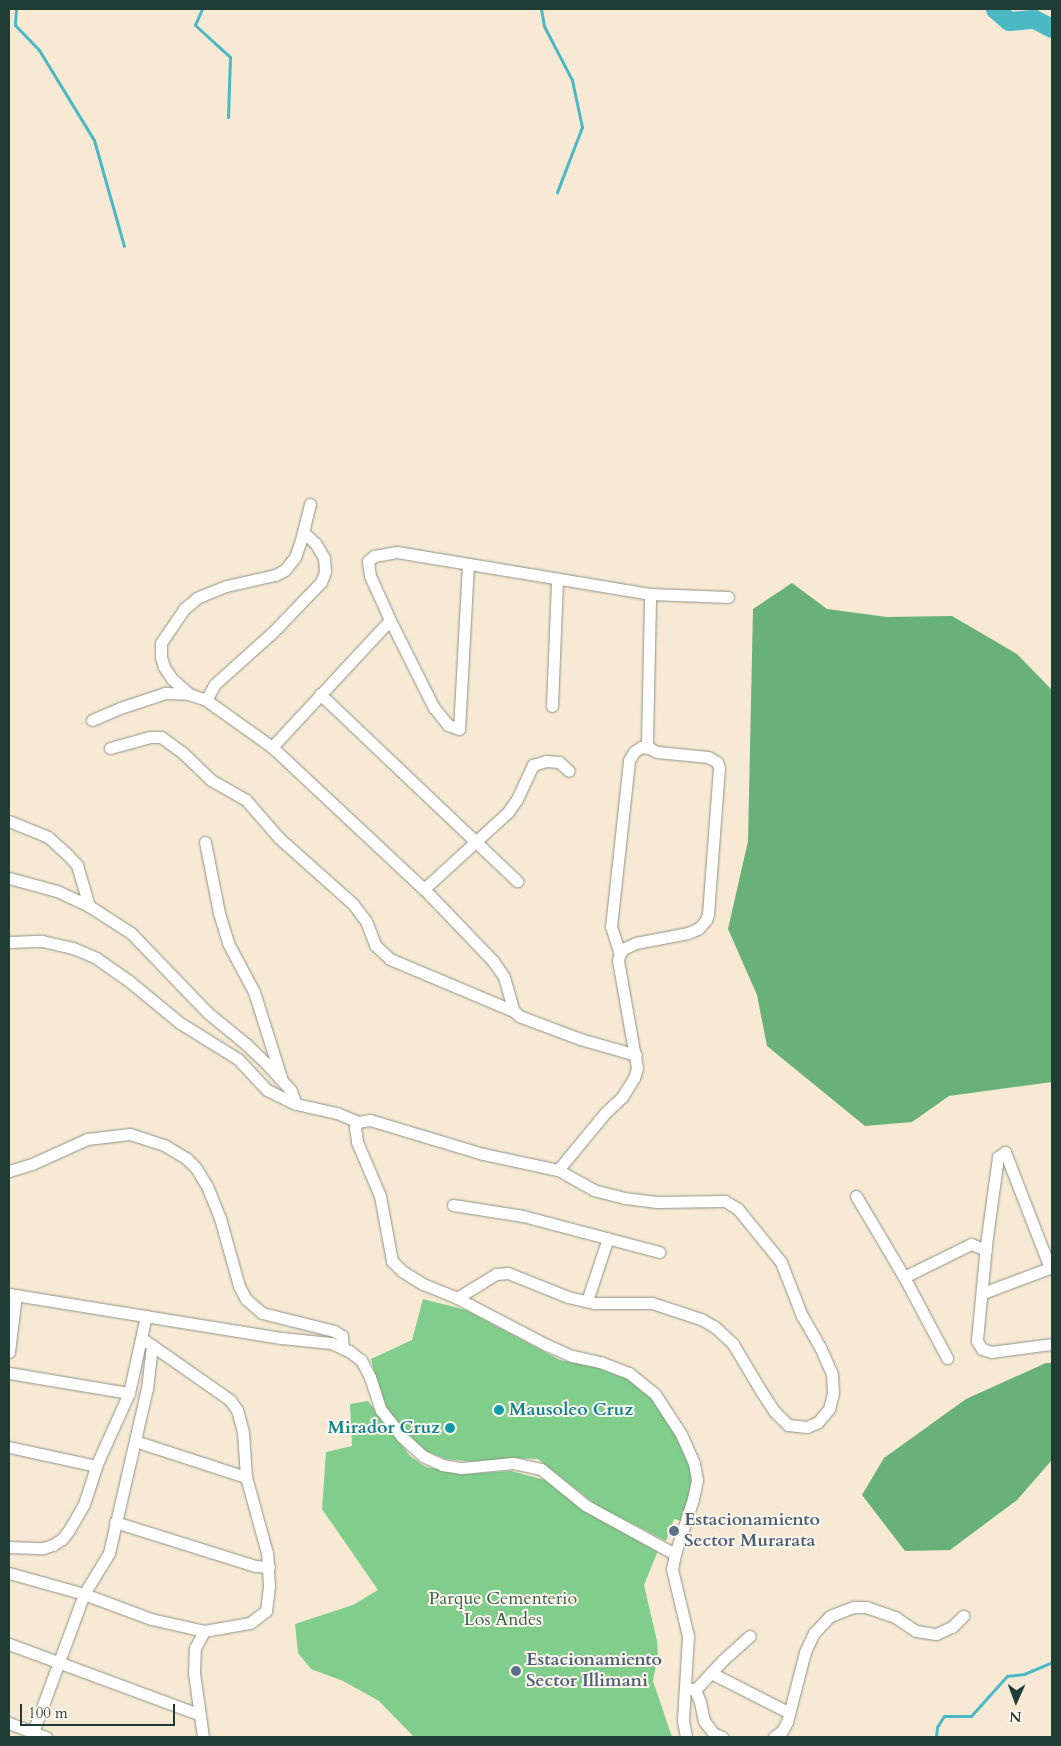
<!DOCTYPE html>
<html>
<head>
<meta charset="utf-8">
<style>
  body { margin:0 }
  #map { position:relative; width:1061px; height:1746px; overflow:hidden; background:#f7e9d4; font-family:Cardo,serif }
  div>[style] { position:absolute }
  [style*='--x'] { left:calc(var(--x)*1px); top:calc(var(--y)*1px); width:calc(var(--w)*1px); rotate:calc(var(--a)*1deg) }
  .green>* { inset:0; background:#81ce8c }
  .forest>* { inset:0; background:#68b178 }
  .stream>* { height:3px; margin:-1.5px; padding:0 1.5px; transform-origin:1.5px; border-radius:1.5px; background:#4ab9c3 }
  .river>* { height:19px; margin:-9.5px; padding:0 9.5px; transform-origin:9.5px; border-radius:9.5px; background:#4ab9c3 }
  .roads { filter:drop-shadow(0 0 1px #8b9384) drop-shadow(0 0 1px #8b9384) }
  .minor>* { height:11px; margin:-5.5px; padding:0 5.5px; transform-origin:5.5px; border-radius:5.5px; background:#fff }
  .dots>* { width:14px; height:14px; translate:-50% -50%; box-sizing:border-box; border:2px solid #fbf7ec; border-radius:50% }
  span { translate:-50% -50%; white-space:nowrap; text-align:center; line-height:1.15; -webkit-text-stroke:4px #fbf7ec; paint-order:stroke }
  .culture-label { font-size:18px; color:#0d838f; font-weight:700 }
  .left { translate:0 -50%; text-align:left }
  .right { translate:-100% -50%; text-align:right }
  .service-label { font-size:18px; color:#4e5e75; font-weight:700 }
  .park-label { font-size:18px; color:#38614a }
  .frame { position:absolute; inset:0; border:10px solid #1f3d34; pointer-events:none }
  .north { position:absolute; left:991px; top:1676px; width:50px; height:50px; -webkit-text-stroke:4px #fbf7ec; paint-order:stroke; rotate:182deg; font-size:14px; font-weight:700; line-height:20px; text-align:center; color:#1f3d34 }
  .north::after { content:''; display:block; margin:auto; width:18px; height:22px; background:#1f3d34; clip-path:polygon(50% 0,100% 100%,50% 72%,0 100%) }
  .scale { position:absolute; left:20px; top:1704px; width:155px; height:22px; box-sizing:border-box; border:2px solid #1f3d34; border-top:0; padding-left:6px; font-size:15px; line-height:18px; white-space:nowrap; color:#1f3d34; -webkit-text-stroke:4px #fbf7ec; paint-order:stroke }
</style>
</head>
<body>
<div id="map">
  <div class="green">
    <div style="clip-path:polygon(423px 1299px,466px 1310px,560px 1360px,610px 1370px,637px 1384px,654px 1399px,684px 1449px,693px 1477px,682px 1521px,674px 1519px,666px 1541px,596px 1505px,538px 1459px,513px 1458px,474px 1462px,446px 1459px,423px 1450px,382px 1403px,371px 1359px,412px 1340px)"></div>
    <div style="clip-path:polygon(368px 1401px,410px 1456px,426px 1467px,465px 1474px,511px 1471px,545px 1480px,582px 1510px,656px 1551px,657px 1553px,644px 1585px,657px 1641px,658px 1654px,653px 1681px,672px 1737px,414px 1737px,379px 1701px,343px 1681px,311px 1669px,298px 1653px,295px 1624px,353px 1605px,378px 1590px,322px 1509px,326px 1452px,352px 1446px,350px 1404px)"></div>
  </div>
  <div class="forest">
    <div style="clip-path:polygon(792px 583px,827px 609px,887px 617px,952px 616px,1017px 654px,1052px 690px,1052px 1082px,949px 1096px,912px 1122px,865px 1126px,767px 1046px,757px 995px,728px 929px,748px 841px,753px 609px)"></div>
    <div style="clip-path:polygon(1046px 1363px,1052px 1363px,1052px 1460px,1017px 1500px,950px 1550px,905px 1551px,862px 1495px,884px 1458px,966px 1399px)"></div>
  </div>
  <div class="stream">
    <div style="--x:16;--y:9;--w:16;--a:94"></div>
    <div style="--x:15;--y:25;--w:35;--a:46"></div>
    <div style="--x:39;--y:50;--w:105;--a:58.6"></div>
    <div style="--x:94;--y:140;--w:110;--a:74.2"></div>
    <div style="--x:202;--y:9;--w:17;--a:114"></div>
    <div style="--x:195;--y:25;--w:47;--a:42.4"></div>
    <div style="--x:230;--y:57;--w:60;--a:91.9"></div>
    <div style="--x:541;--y:9;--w:17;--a:80"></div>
    <div style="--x:544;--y:26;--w:61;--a:62.6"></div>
    <div style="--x:572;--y:80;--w:48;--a:78"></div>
    <div style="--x:582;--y:127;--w:70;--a:111"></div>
    <div style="--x:936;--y:1737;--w:10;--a:-84"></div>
    <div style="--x:937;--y:1727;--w:13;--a:-58"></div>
    <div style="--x:944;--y:1716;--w:27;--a:0"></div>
    <div style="--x:971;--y:1716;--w:54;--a:-48"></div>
    <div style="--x:1007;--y:1676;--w:17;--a:-7"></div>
    <div style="--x:1024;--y:1674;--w:30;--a:-23"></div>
  </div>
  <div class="river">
    <div style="--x:995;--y:9;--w:18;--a:41"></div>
    <div style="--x:1009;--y:21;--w:25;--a:-5"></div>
    <div style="--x:1034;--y:19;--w:20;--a:27"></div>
  </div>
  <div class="roads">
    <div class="minor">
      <div style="--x:310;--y:504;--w:34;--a:104"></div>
      <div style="--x:302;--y:537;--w:21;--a:109"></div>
      <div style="--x:295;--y:557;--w:16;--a:128"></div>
      <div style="--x:285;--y:570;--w:11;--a:153"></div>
      <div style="--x:275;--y:575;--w:50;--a:167.3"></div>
      <div style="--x:226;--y:586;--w:31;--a:158"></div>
      <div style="--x:197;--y:598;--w:17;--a:140"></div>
      <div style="--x:184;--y:609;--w:41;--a:124.1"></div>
      <div style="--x:161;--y:643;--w:14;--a:90"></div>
      <div style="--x:161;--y:657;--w:10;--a:73"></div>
      <div style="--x:164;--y:667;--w:14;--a:56"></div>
      <div style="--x:172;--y:679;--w:23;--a:41"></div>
      <div style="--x:189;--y:694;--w:18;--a:19"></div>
      <div style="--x:206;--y:700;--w:81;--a:35.5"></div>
      <div style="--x:272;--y:747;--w:208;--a:43.1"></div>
      <div style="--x:424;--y:889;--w:100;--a:46.2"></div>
      <div style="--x:493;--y:961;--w:19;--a:55"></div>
      <div style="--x:504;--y:977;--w:35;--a:74"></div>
      <div style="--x:514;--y:1011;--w:7;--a:45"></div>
      <div style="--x:519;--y:1016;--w:65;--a:20.7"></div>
      <div style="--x:580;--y:1039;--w:58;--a:15.9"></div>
      <div style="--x:468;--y:564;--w:165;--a:93.1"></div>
      <div style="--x:459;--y:729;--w:12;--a:-160"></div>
      <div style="--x:448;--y:725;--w:22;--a:-129"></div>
      <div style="--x:434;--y:708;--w:98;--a:-116.6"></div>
      <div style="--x:390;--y:620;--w:48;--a:-114.4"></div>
      <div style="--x:370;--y:576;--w:15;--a:-98"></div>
      <div style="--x:368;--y:561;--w:8;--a:-40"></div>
      <div style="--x:374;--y:556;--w:23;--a:-10"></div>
      <div style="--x:397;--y:552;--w:256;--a:9.4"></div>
      <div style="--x:650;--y:594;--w:78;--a:2.2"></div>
      <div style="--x:320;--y:694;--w:272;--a:43.5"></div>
      <div style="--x:206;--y:700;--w:18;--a:-61"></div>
      <div style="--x:215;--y:684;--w:78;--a:-41.9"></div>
      <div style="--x:273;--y:632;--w:69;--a:-46.2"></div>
      <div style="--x:321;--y:582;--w:11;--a:-68"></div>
      <div style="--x:325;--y:572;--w:14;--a:-94"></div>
      <div style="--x:324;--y:558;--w:16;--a:-120"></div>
      <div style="--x:316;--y:544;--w:18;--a:-137"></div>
      <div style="--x:552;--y:706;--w:126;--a:-87.7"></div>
      <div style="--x:92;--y:720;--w:30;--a:-23"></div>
      <div style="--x:120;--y:708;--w:47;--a:-18.4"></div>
      <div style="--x:165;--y:693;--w:24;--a:2"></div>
      <div style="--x:272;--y:747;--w:173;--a:-47.1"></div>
      <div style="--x:110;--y:748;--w:41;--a:-15.4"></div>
      <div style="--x:150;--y:737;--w:11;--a:0"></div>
      <div style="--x:161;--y:737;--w:26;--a:36"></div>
      <div style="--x:182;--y:752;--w:40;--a:44"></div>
      <div style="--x:211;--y:780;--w:40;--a:29.7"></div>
      <div style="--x:246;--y:800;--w:50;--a:49"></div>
      <div style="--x:279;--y:838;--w:99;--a:41.7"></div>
      <div style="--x:353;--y:904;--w:21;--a:53"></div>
      <div style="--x:366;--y:921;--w:26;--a:69"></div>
      <div style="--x:375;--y:945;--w:21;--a:43"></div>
      <div style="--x:390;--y:959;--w:134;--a:22.8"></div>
      <div style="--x:9;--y:821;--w:42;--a:22.3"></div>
      <div style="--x:48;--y:837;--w:24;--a:42"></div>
      <div style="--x:66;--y:853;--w:16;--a:47"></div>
      <div style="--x:77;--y:865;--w:43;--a:73.7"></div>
      <div style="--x:205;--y:842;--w:72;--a:78.8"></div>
      <div style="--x:219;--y:913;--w:31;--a:73"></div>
      <div style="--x:228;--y:943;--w:55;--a:62"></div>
      <div style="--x:254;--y:992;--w:89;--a:72.4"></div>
      <div style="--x:9;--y:878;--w:50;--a:15.2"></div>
      <div style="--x:57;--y:891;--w:35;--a:25"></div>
      <div style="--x:89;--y:906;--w:50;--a:32.7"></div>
      <div style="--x:131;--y:933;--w:111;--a:46.1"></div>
      <div style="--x:208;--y:1013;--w:49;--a:39.2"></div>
      <div style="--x:246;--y:1044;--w:29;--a:44"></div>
      <div style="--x:267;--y:1064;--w:36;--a:48"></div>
      <div style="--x:291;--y:1091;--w:14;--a:69"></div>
      <div style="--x:424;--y:889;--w:114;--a:-42.5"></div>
      <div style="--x:508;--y:812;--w:16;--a:-55"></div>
      <div style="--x:517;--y:799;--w:38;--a:-65"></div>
      <div style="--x:533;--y:765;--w:14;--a:-17"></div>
      <div style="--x:546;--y:761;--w:13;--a:4"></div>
      <div style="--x:559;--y:762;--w:13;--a:42"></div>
      <div style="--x:9;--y:942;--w:33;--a:-2"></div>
      <div style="--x:42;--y:941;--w:32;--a:13"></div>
      <div style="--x:73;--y:948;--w:25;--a:23"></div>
      <div style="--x:96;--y:958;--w:40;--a:34.9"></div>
      <div style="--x:129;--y:981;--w:66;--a:39.5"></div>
      <div style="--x:180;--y:1023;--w:68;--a:31.8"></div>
      <div style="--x:238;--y:1059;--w:42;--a:46.9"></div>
      <div style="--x:267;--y:1090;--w:32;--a:26"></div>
      <div style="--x:296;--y:1104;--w:42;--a:12.4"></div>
      <div style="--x:337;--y:1113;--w:23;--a:23"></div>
      <div style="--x:620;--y:954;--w:28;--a:-108"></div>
      <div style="--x:611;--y:927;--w:168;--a:-83.8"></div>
      <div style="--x:629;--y:760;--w:9;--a:-58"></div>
      <div style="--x:634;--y:752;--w:9;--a:-36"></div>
      <div style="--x:641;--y:747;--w:8;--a:7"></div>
      <div style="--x:558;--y:1170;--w:74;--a:-50.5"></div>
      <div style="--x:605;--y:1113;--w:23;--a:-43"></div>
      <div style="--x:622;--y:1097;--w:22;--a:-58"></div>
      <div style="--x:634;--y:1078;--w:10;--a:-73"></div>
      <div style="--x:637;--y:1068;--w:110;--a:-100"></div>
      <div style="--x:618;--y:960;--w:6;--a:-72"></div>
      <div style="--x:620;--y:954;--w:6;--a:-59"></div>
      <div style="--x:623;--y:949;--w:14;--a:-25"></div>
      <div style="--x:636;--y:943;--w:53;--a:-10.9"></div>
      <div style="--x:688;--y:933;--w:12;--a:-24"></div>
      <div style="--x:699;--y:928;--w:11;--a:-49"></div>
      <div style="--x:706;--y:920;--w:6;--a:-72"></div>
      <div style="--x:708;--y:914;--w:146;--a:-85.7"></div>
      <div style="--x:719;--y:768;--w:6;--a:-108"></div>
      <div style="--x:717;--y:762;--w:10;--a:-151"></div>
      <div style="--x:708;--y:757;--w:51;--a:-174.4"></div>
      <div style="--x:657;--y:752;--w:9;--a:-153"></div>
      <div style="--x:649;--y:748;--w:5;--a:-112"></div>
      <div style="--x:647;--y:743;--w:149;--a:-88.8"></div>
      <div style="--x:9;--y:1171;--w:24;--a:-17"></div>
      <div style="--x:32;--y:1164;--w:60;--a:-24.4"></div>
      <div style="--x:87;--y:1139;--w:43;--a:-6.6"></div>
      <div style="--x:130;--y:1134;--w:36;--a:18"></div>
      <div style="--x:164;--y:1145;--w:26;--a:31"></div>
      <div style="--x:186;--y:1158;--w:14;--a:45"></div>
      <div style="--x:196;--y:1168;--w:21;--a:59"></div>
      <div style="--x:207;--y:1186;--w:35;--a:68"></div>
      <div style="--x:220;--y:1218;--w:71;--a:74.4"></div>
      <div style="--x:239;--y:1286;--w:15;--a:62"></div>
      <div style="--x:246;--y:1299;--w:21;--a:41"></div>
      <div style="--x:262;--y:1313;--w:74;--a:14"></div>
      <div style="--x:334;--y:1331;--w:9;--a:32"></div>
      <div style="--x:342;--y:1336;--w:13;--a:86"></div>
      <div style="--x:856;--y:1196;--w:94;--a:59.3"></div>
      <div style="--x:904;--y:1277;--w:92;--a:62"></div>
      <div style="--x:453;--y:1205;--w:71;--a:8.9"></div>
      <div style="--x:523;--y:1216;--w:141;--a:14.8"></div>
      <div style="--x:1050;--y:1268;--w:124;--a:-111.2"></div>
      <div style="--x:1005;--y:1152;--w:9;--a:144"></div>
      <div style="--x:998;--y:1157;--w:89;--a:97.8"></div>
      <div style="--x:986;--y:1245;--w:96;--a:95.4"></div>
      <div style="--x:977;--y:1341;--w:9;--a:58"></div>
      <div style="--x:982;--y:1349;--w:9;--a:18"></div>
      <div style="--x:991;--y:1352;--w:62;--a:-7.5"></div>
      <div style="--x:904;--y:1277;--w:75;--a:-26.2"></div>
      <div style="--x:971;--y:1244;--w:16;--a:22"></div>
      <div style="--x:983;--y:1293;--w:74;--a:-20.6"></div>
      <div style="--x:9;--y:1294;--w:277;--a:9.2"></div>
      <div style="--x:282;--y:1338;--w:49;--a:5.8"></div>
      <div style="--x:331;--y:1343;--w:20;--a:24"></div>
      <div style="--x:349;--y:1351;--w:15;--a:37"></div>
      <div style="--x:361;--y:1360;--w:19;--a:62"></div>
      <div style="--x:370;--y:1377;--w:35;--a:72"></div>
      <div style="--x:381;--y:1410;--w:34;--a:52"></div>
      <div style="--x:402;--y:1437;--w:28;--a:42"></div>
      <div style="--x:423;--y:1456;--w:21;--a:25"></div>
      <div style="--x:442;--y:1465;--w:20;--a:9"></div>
      <div style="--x:462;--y:1468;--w:51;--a:-5.6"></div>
      <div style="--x:513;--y:1463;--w:29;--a:12"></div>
      <div style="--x:541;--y:1469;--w:57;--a:39.3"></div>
      <div style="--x:585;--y:1505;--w:102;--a:28.6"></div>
      <div style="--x:457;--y:1298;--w:46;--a:-31.6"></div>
      <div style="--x:496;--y:1274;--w:12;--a:-5"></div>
      <div style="--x:508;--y:1273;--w:65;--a:21.8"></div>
      <div style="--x:568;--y:1297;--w:28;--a:13"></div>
      <div style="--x:595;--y:1303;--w:57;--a:0"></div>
      <div style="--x:652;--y:1303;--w:52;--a:18.1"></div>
      <div style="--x:701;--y:1319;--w:16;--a:30"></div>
      <div style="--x:715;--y:1327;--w:25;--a:43"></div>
      <div style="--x:733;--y:1344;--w:55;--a:59.2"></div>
      <div style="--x:761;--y:1391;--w:24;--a:57"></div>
      <div style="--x:774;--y:1411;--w:20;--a:45"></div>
      <div style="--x:788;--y:1425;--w:19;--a:6"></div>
      <div style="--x:807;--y:1427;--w:12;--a:-24"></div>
      <div style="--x:818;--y:1422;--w:17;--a:-50"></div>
      <div style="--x:829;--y:1409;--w:16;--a:-76"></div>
      <div style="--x:833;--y:1393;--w:19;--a:-93"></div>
      <div style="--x:832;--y:1374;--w:30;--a:-114"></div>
      <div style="--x:820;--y:1347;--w:36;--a:-120"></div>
      <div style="--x:802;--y:1316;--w:58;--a:-111.3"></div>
      <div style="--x:781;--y:1262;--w:68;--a:-129.1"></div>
      <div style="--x:738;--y:1209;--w:15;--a:-148"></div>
      <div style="--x:725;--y:1201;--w:68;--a:179.2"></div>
      <div style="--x:657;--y:1202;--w:32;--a:-173"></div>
      <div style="--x:625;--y:1198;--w:32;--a:-166"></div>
      <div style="--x:594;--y:1190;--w:41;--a:-150.9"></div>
      <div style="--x:558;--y:1170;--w:77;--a:-168"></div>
      <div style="--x:483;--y:1154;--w:118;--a:-163.3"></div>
      <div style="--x:370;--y:1120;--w:12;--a:171"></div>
      <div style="--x:358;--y:1122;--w:6;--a:121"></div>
      <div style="--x:355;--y:1127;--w:15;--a:82"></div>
      <div style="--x:357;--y:1142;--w:59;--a:66.9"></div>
      <div style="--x:380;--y:1196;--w:66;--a:79.5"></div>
      <div style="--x:392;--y:1261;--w:14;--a:45"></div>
      <div style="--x:402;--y:1271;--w:25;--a:32"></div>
      <div style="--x:423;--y:1284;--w:37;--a:22"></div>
      <div style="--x:457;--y:1298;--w:102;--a:27.6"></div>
      <div style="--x:547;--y:1345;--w:27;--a:24"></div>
      <div style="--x:572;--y:1356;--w:29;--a:12"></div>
      <div style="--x:600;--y:1362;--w:31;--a:21"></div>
      <div style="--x:629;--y:1373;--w:33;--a:39"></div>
      <div style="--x:655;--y:1394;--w:48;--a:57"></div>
      <div style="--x:681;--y:1434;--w:32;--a:66"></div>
      <div style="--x:694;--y:1463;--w:17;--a:80"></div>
      <div style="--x:697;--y:1480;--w:19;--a:102"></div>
      <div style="--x:693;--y:1499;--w:58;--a:108.1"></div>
      <div style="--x:675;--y:1554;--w:15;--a:101"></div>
      <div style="--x:672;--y:1569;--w:69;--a:76.6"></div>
      <div style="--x:688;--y:1636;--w:84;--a:93.4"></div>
      <div style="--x:683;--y:1720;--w:17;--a:80"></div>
      <div style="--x:587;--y:1301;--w:66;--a:-71.6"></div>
      <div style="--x:9;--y:1352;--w:57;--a:-83"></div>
      <div style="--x:9;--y:1373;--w:122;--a:9.5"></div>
      <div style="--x:135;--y:1441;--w:117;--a:18"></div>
      <div style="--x:9;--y:1447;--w:89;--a:12.3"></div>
      <div style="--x:115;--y:1522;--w:147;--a:17.4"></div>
      <div style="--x:255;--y:1566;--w:14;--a:4"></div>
      <div style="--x:9;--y:1547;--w:34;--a:2"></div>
      <div style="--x:43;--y:1548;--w:10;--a:-17"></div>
      <div style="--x:53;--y:1545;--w:11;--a:-34"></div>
      <div style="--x:62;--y:1539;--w:11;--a:-52"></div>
      <div style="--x:69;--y:1530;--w:30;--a:-60"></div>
      <div style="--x:84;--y:1504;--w:40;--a:-72"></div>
      <div style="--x:96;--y:1466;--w:80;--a:-65.7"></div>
      <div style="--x:129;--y:1393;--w:79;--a:-77.6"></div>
      <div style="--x:9;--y:1573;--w:78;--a:15.6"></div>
      <div style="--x:84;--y:1594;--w:72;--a:20.5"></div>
      <div style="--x:151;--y:1619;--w:54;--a:12.8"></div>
      <div style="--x:204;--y:1631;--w:47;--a:-9.9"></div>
      <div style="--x:250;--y:1623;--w:20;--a:-37"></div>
      <div style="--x:266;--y:1611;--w:24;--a:-83"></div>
      <div style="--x:269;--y:1587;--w:34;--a:-93"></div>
      <div style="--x:267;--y:1553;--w:79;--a:-105.4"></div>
      <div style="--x:246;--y:1477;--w:45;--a:-93.8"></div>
      <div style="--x:243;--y:1432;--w:23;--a:-105"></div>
      <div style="--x:237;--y:1410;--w:12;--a:-125"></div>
      <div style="--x:230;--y:1400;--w:106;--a:-145"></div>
      <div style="--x:9;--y:1644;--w:202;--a:20.3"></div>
      <div style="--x:711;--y:1673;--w:86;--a:26.9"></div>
      <div style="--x:688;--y:1688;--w:7;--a:16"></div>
      <div style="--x:695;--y:1690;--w:13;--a:67"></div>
      <div style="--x:700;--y:1702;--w:19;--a:78"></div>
      <div style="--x:704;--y:1721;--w:16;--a:52"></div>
      <div style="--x:714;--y:1734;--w:9;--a:21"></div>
      <div style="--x:695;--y:1690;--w:41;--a:-47"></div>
      <div style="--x:723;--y:1660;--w:36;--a:-42"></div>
      <div style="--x:9;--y:1723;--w:40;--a:21"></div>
      <div style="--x:33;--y:1732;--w:147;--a:-69.7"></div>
      <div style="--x:84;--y:1594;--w:48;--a:-58.6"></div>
      <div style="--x:109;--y:1553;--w:168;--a:-77"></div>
      <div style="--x:147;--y:1389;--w:44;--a:-83.5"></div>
      <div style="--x:203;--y:1737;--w:65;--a:-98"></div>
      <div style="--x:194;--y:1673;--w:25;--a:-88"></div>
      <div style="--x:195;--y:1648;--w:19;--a:-62"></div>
      <div style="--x:774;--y:1737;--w:10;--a:-37"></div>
      <div style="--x:782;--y:1731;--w:10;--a:-61"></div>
      <div style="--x:787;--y:1722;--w:72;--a:-75.6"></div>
      <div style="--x:805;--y:1652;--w:21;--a:-65"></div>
      <div style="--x:814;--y:1633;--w:23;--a:-47"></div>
      <div style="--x:830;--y:1616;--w:26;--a:-21"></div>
      <div style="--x:854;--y:1607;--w:12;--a:0"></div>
      <div style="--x:866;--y:1607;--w:31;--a:19"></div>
      <div style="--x:895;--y:1617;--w:25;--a:34"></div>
      <div style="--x:916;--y:1631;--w:20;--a:9"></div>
      <div style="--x:936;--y:1634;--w:17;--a:-24"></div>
      <div style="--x:952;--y:1627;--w:16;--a:-45"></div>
    </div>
  </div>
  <div class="dots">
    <div style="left:499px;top:1410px;background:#0f9aa8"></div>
    <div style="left:450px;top:1428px;background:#0f9aa8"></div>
    <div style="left:674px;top:1531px;background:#5c6f8a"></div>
    <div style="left:516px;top:1671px;background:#5c6f8a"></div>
  </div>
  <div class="culture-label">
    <span class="left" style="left:509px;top:1410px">Mausoleo Cruz</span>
    <span class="right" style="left:440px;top:1428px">Mirador Cruz</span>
  </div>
  <div class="service-label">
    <span class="left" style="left:684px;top:1531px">Estacionamiento<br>Sector Murarata</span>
    <span class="left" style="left:526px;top:1671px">Estacionamiento<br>Sector Illimani</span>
  </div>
  <div class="park-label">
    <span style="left:503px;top:1610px">Parque Cementerio<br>Los Andes</span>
  </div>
  <div class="frame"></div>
  <div class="north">N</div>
  <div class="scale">100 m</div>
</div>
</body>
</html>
